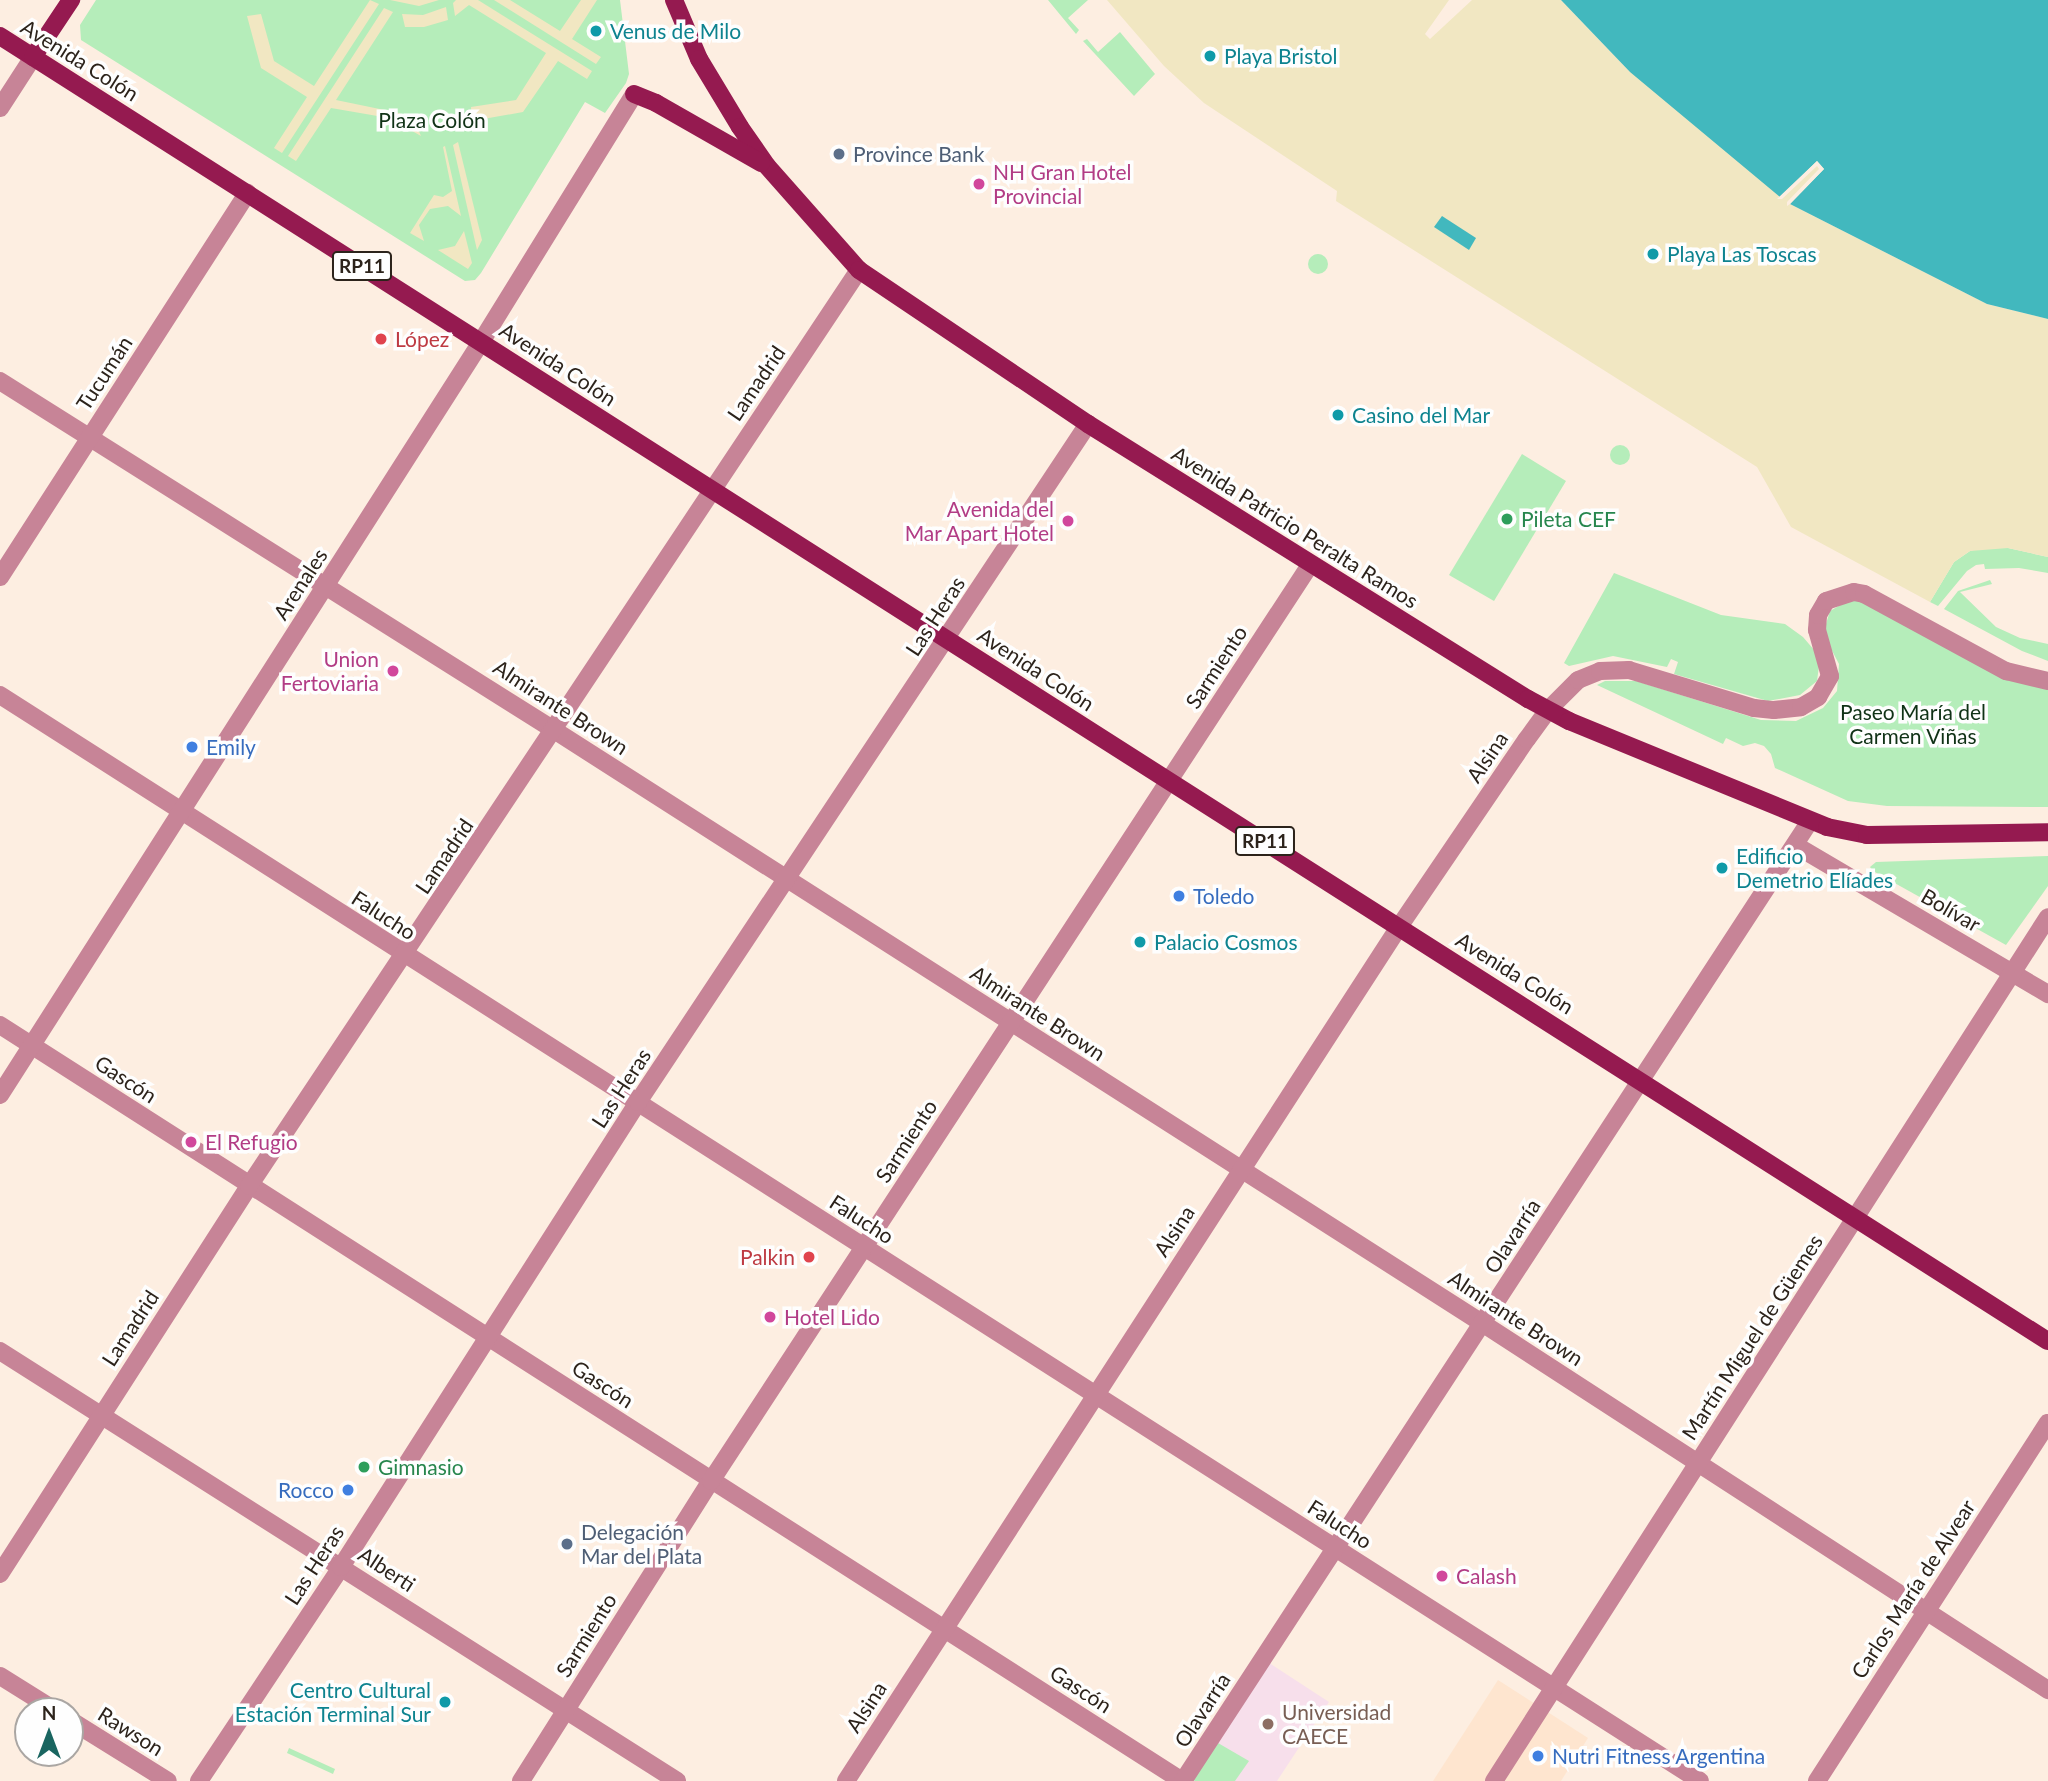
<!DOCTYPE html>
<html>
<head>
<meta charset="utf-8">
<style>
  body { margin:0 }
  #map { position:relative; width:2048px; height:1781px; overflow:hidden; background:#fdeee1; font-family:Lato,sans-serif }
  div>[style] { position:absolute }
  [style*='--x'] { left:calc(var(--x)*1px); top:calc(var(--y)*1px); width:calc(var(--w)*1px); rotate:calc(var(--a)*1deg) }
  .built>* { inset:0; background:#fee5cf }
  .education>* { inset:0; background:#f7dfeb }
  .green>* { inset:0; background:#b5edba }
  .round { border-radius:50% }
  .sand>* { inset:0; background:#f1e7c2 }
  .water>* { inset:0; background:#42b8be }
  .pier>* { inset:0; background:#fdeee1 }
  .minor>* { height:18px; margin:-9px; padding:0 9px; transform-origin:9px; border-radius:9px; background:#c78497 }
  .tertiary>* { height:18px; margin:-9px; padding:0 9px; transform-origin:9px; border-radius:9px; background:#c78497 }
  .primary>* { height:18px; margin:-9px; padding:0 9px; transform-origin:9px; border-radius:9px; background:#951a50 }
  .dots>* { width:19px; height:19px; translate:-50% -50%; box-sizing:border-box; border:4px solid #fefefe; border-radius:50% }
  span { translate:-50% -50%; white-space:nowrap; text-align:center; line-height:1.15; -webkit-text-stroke:7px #fefefe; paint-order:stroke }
  .shield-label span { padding:2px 5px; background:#fefefe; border:2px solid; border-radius:5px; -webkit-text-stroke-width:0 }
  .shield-label { font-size:19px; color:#2c231b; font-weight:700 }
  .culture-label { font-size:21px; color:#0d838f }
  .left { translate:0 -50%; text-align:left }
  .right { translate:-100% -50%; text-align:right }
  .street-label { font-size:21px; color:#2c231b }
  .park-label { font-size:21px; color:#103216 }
  .service-label { font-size:21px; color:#4e5e75 }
  .hotel-label { font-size:21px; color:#b23c85 }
  .health-label { font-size:21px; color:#be3a42 }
  .leisure-label { font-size:21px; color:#27864d }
  .shop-label { font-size:21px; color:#366cbe }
  .education-label { font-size:21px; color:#785e54 }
  .north { position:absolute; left:14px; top:1697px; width:70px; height:70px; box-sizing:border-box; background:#fefefe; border:2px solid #aaa6a3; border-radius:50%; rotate:0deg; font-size:19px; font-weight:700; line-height:28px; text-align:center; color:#2c231b }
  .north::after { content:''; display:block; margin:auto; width:24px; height:32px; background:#196560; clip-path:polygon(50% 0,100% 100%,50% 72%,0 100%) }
</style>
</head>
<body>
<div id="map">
  <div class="built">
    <div style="clip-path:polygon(1498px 1680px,1588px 1738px,1561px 1781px,1433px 1781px)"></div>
  </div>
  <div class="education">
    <div style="clip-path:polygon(1263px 1659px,1329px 1702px,1277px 1781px,1195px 1781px)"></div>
  </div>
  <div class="green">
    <div style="clip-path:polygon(96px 0,620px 0,629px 74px,626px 83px,605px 113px,585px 102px,481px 273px,475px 280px,465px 281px,81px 40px,80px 25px)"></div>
    <div style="clip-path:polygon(1048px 0,1088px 0,1068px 18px,1079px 30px,1076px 34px)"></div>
    <div style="clip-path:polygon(1120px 32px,1155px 74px,1134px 96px,1083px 41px,1087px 39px,1098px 52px)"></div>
    <div class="round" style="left:1308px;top:254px;width:20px;height:20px"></div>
    <div class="round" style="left:1610px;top:445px;width:20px;height:20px"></div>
    <div style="clip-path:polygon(1522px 454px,1566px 481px,1494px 601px,1449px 575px)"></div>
    <div style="clip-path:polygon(1981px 548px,2008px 548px,2048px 557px,2048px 573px,2019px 568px,1985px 569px,1984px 564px,1976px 565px,1967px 571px,1938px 606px,1930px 602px,1954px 562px,1970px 551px)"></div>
    <div style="clip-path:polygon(1614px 573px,1721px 615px,1785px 624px,1803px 637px,1815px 651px,1819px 666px,1817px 681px,1800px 695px,1768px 701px,1674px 674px,1678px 662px,1671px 659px,1667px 667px,1613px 656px,1569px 666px,1564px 663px)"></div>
    <div style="clip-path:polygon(1990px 580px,1992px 584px,1960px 592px,1996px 627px,2020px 638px,2048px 644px,2048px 661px,2022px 651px,1944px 609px,1958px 591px)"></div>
    <div style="clip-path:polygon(1849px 600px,1860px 601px,2014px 681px,2048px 688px,2048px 807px,1887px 806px,1848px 801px,1775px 768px,1771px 754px,1764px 746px,1755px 743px,1743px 746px,1726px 738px,1723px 744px,1597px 685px,1605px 681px,1636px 681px,1761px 720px,1796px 721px,1823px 708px,1837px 691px,1839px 664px,1828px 643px,1825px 627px,1830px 611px)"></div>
    <div style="clip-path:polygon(2048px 856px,2048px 886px,2006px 945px,1873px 871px,1870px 867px,1876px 862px)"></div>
    <div style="clip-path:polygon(1218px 1743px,1249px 1761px,1235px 1781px,1195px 1781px,1187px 1776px)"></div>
    <div style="clip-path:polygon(289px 1748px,335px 1769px,333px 1774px,287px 1753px)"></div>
  </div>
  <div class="sand">
    <div style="clip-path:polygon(370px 0,379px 4px,282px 153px,274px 148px,307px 97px,261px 68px,247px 16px,261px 14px,274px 61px,314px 86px)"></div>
    <div style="clip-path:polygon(390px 0,439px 0,419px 6px)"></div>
    <div style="clip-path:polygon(456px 0,478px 0,592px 71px,587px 79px,558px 61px,523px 112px,472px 121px,471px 107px,516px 100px,546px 53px,469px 5px,455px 16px,453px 3px)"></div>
    <div style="clip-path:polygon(494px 0,510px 0,560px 31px,581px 0,597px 0,572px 39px,601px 57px,596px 64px)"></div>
    <div style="clip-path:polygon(1107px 0,1449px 0,1425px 34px,1430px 39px,1472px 0,1561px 0,1630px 72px,1817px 161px,1824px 169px,1790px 204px,1987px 304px,2048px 319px,2048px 557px,2008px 548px,1970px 551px,1954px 562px,1930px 602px,1791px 527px,1757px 467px,1336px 201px,1337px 191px,1204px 103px,1164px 66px)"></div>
    <div style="clip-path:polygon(446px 7px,448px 20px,424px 27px,405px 27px,402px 14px,423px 15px)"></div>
    <div style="clip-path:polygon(384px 8px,393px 12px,336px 100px,399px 113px,415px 122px,421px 136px,389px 118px,331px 108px,296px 161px,288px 156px)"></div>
    <div style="clip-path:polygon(458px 142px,482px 240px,477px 250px,453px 145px)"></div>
    <div style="clip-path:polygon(445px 146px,461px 216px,448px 206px,430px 209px,419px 225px,424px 241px,410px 233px,434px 195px,443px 197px,452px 191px,443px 147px)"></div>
    <div style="clip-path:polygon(464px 231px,472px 263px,468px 269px,438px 250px,455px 246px)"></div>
  </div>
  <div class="water">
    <div style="clip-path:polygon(1561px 0,2048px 0,2048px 319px,1987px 304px,1790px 204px,1824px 169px,1817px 161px,1780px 197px,1630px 72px)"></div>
    <div style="clip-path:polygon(1442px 216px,1476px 238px,1469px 250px,1434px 227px)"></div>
  </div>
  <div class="pier">
    <div style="clip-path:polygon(1817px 161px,1824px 169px,1790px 204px,1787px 206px,1787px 202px,1819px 169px,1817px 166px,1782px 199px,1777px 199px)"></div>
  </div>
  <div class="minor">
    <div style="--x:0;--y:381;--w:655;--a:32.21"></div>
    <div style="--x:554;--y:730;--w:1101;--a:32.58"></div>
    <div style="--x:1482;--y:1323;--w:675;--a:32.96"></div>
    <div style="--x:0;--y:577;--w:457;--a:-57.2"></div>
    <div style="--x:0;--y:695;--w:2017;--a:32.57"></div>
    <div style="--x:1795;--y:845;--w:294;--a:30.5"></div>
    <div style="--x:0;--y:1025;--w:1403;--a:32.6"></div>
    <div style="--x:0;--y:1095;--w:894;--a:-57.43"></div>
    <div style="--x:481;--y:342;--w:291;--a:-58.3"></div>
    <div style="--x:0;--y:1351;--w:802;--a:32.42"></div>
    <div style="--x:0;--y:1574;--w:461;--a:-57.3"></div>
    <div style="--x:249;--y:1186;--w:1101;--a:-56.34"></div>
    <div style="--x:0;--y:1676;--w:66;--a:32"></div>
    <div style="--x:70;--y:1720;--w:115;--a:31.9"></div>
    <div style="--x:199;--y:1781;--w:257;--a:-56.4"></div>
    <div style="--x:341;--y:1567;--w:552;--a:-57.43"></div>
    <div style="--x:638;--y:1102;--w:814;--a:-56.43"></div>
    <div style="--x:521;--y:1781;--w:355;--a:-57.7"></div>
    <div style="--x:711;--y:1481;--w:1094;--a:-56.82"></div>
    <div style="--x:846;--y:1781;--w:1017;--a:-57.08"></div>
    <div style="--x:1399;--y:927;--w:227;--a:-55.8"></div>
    <div style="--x:1527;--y:739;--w:36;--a:-54"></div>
    <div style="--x:1548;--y:710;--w:42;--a:-45"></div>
    <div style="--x:1578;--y:680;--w:24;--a:-22"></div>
    <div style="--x:1600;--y:671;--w:29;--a:-2"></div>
    <div style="--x:1629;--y:670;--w:131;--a:16.9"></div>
    <div style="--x:1754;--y:708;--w:20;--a:6"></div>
    <div style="--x:1774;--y:710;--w:27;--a:-6"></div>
    <div style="--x:1801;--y:707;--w:20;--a:-30"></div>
    <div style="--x:1818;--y:697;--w:24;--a:-60"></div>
    <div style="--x:1830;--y:676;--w:48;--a:-105.8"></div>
    <div style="--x:1817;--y:630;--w:15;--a:-86"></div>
    <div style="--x:1818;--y:615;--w:16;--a:-60"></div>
    <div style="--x:1826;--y:601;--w:29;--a:-18"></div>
    <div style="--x:1854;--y:592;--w:10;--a:11"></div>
    <div style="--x:1864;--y:594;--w:162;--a:28.5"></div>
    <div style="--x:2006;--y:671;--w:43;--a:13.4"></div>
    <div style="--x:1183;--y:1781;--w:1147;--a:-56.85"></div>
    <div style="--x:1494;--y:1781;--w:1026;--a:-57.33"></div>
    <div style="--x:1817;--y:1781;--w:426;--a:-57.2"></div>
  </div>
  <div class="tertiary">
    <div style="--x:0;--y:108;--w:61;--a:-57.1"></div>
  </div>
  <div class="primary">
    <div style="--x:674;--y:0;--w:64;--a:67"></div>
    <div style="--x:699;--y:59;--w:79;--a:58.9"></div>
    <div style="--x:740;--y:127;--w:47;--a:55.3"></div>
    <div style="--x:767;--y:166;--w:139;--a:48.5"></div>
    <div style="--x:859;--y:270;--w:276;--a:33.9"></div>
    <div style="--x:1088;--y:424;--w:519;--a:32.01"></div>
    <div style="--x:1528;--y:699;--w:47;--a:28.2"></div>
    <div style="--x:1569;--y:721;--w:279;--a:22.3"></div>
    <div style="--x:1827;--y:827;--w:41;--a:11.3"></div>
    <div style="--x:1867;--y:835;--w:181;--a:-0.9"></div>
    <div style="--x:0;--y:36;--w:2428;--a:32.51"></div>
    <div style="--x:33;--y:57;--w:69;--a:-56.3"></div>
    <div style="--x:634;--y:94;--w:24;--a:22"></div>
    <div style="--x:656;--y:103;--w:121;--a:29.7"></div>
  </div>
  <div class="dots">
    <div style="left:596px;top:31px;background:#0f9aa8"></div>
    <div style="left:1210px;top:56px;background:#0f9aa8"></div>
    <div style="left:839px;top:154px;background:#5c6f8a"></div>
    <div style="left:979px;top:184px;background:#d1479c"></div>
    <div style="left:1653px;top:254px;background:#0f9aa8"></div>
    <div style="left:381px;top:339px;background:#e0444e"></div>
    <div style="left:1338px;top:415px;background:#0f9aa8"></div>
    <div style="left:1507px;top:519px;background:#2e9e5b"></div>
    <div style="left:1068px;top:521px;background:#d1479c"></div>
    <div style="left:393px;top:671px;background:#d1479c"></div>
    <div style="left:192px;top:747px;background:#3f7fe0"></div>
    <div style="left:1722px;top:868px;background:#0f9aa8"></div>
    <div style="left:1179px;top:896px;background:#3f7fe0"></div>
    <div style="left:1140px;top:942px;background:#0f9aa8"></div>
    <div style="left:191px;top:1142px;background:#d1479c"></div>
    <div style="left:809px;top:1257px;background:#e0444e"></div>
    <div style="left:770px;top:1317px;background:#d1479c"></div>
    <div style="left:364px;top:1467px;background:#2e9e5b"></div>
    <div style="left:348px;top:1490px;background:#3f7fe0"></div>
    <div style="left:567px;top:1544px;background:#5c6f8a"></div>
    <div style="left:1442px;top:1576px;background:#d1479c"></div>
    <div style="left:445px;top:1702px;background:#0f9aa8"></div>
    <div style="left:1268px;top:1724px;background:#8d6e63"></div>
    <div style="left:1538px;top:1756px;background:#3f7fe0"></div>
  </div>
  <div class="shield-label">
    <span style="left:362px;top:266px">RP11</span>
    <span style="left:1265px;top:841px">RP11</span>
  </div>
  <div class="culture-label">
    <span class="left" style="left:610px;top:31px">Venus de Milo</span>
    <span class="left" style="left:1224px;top:56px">Playa Bristol</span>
    <span class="left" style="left:1667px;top:254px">Playa Las Toscas</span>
    <span class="left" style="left:1352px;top:415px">Casino del Mar</span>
    <span class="left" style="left:1736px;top:868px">Edificio<br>Demetrio Elíades</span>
    <span class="left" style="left:1154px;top:942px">Palacio Cosmos</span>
    <span class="right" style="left:431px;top:1702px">Centro Cultural<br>Estación Terminal Sur</span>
  </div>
  <div class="street-label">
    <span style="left:80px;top:60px;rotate:32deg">Avenida Colón</span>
    <span style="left:558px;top:364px;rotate:33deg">Avenida Colón</span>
    <span style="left:104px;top:373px;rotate:-57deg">Tucumán</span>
    <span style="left:756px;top:383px;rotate:-56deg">Lamadrid</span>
    <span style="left:1295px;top:527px;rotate:32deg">Avenida Patricio Peralta Ramos</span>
    <span style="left:300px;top:584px;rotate:-57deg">Arenales</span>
    <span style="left:935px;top:616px;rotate:-57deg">Las Heras</span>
    <span style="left:1216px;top:667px;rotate:-57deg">Sarmiento</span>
    <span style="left:1036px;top:669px;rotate:33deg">Avenida Colón</span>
    <span style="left:561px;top:707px;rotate:33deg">Almirante Brown</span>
    <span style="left:1487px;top:757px;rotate:-56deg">Alsina</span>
    <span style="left:444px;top:856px;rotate:-56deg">Lamadrid</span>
    <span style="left:1951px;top:910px;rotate:30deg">Bolívar</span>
    <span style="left:384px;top:915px;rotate:33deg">Falucho</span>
    <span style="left:1515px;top:973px;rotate:32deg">Avenida Colón</span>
    <span style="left:1038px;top:1013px;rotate:33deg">Almirante Brown</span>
    <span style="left:126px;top:1079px;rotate:33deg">Gascón</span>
    <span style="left:621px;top:1088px;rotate:-57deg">Las Heras</span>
    <span style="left:906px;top:1141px;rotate:-57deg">Sarmiento</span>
    <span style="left:862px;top:1219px;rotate:33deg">Falucho</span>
    <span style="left:1174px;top:1231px;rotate:-57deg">Alsina</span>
    <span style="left:1512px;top:1236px;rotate:-57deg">Olavarría</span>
    <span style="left:1516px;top:1318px;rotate:33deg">Almirante Brown</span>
    <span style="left:130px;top:1328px;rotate:-57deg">Lamadrid</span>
    <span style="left:1752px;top:1337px;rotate:-57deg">Martín Miguel de Güemes</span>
    <span style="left:603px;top:1384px;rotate:33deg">Gascón</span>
    <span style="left:1340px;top:1524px;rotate:33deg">Falucho</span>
    <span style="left:314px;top:1565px;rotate:-57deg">Las Heras</span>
    <span style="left:387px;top:1569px;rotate:33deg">Alberti</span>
    <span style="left:1913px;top:1589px;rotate:-57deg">Carlos María de Alvear</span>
    <span style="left:586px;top:1635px;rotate:-58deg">Sarmiento</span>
    <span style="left:1081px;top:1689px;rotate:33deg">Gascón</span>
    <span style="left:866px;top:1707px;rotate:-57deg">Alsina</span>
    <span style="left:1202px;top:1710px;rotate:-57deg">Olavarría</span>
    <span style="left:131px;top:1731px;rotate:32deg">Rawson</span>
  </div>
  <div class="park-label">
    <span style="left:432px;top:120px">Plaza Colón</span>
    <span style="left:1913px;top:724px">Paseo María del<br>Carmen Viñas</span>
  </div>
  <div class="service-label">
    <span class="left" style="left:853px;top:154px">Province Bank</span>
    <span class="left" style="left:581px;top:1544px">Delegación<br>Mar del Plata</span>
  </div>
  <div class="hotel-label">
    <span class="left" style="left:993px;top:184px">NH Gran Hotel<br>Provincial</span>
    <span class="right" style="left:1054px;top:521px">Avenida del<br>Mar Apart Hotel</span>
    <span class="right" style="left:379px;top:671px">Union<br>Fertoviaria</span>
    <span class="left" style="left:205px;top:1142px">El Refugio</span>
    <span class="left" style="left:784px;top:1317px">Hotel Lido</span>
    <span class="left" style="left:1456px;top:1576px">Calash</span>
  </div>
  <div class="health-label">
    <span class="left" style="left:395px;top:339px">López</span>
    <span class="right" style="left:795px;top:1257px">Palkin</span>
  </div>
  <div class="leisure-label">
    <span class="left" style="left:1521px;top:519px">Pileta CEF</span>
    <span class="left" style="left:378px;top:1467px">Gimnasio</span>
  </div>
  <div class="shop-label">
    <span class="left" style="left:206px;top:747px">Emily</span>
    <span class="left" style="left:1193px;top:896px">Toledo</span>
    <span class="right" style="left:334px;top:1490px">Rocco</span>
    <span class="left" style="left:1552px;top:1756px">Nutri Fitness Argentina</span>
  </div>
  <div class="education-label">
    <span class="left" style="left:1282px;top:1724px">Universidad<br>CAECE</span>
  </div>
  <div class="north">N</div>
</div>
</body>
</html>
